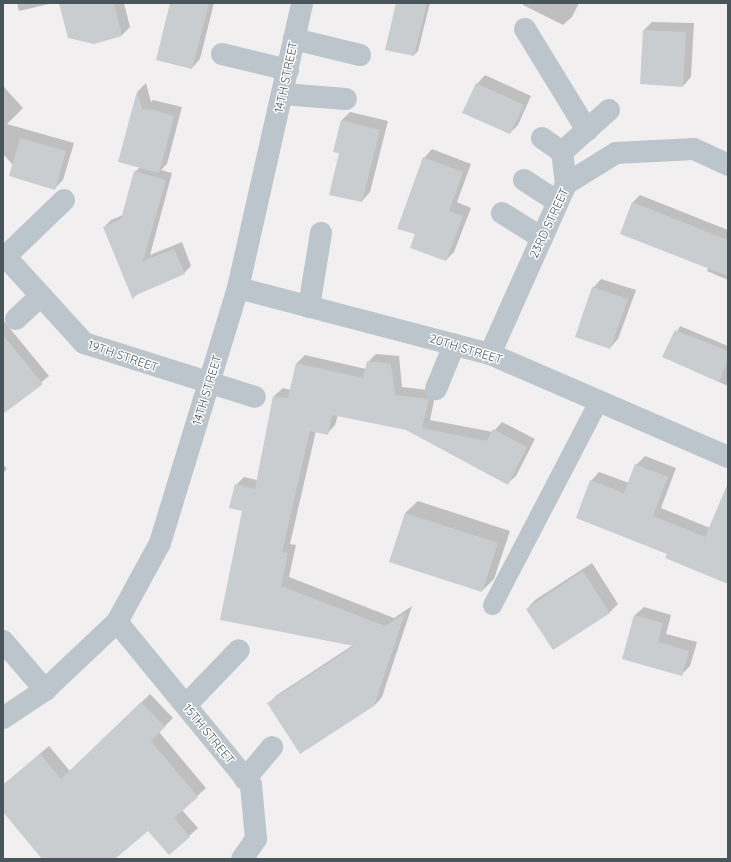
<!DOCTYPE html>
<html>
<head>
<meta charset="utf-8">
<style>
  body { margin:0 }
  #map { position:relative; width:731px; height:862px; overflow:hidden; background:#f1efef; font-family:Quicksand,sans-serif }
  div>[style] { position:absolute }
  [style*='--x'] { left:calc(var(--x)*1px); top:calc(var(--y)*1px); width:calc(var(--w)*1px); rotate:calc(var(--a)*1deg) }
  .shadow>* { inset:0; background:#0003 }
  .building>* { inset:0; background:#c9cdd0 }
  .lane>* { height:19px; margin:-9.5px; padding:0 9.5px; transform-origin:9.5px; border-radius:9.5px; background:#bbc5cb }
  .street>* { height:22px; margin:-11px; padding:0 11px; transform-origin:11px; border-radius:11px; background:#bbc5cb }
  span { translate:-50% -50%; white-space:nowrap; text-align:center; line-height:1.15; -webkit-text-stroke:3px #fff; paint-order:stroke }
  .street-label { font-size:12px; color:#48555b }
  .frame { position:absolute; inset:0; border:4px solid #48555b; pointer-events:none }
</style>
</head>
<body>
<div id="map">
  <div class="shadow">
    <div style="clip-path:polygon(17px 3px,53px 3px,19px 11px)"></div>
    <div style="clip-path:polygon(60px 3px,124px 3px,130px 27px,122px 35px,94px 43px)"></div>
    <div style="clip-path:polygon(171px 3px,214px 3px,200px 59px,192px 68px)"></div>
    <div style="clip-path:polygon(397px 3px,430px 3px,418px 51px,414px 55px)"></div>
    <div style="clip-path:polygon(524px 3px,579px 3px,572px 17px,563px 25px,523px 5px)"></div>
    <div style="clip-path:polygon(652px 22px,694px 23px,691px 77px,683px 86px,644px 30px)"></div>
    <div style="clip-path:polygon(485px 75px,531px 96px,518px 125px,510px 133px,477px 84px)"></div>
    <div style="clip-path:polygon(146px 83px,151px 102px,153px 100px,182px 107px,167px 164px,161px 170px,172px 173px,150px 255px,182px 242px,191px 266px,184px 273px,139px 293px,133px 298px,104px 227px,111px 220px,123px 215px,135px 172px,140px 167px,119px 161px,138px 91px)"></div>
    <div style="clip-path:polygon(3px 86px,23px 108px,7px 124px,74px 143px,63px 180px,55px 188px,13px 165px,3px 154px)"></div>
    <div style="clip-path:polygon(350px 112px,388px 121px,370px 192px,362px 201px,340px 152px,341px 121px)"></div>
    <div style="clip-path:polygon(432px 149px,471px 164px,457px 202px,471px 208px,454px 252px,446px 260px,416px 233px,424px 158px)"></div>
    <div style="clip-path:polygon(640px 195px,728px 230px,728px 280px,707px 271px,708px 268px,621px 233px,633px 202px)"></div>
    <div style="clip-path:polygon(601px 279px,636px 290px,618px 339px,610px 348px,593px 288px)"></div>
    <div style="clip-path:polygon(3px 320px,49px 376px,6px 411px,3px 407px)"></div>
    <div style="clip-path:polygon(680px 326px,728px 346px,728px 386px,664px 357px)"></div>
    <div style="clip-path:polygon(376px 354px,399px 356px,402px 387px,436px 391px,430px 420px,493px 432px,502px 422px,535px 439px,516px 476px,507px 484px,406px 429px,338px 415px,335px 425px,327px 434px,316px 431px,290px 544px,296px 545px,289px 577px,394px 618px,412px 606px,382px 697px,374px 706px,269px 703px,277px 695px,353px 645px,221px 619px,243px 510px,236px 485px,244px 477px,257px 480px,274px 396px,283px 388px,291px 390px,297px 363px,305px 355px,366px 369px,368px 362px)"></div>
    <div style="clip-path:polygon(645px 456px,676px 468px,661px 508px,710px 528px,728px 502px,728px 583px,668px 553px,591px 481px,599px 472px,629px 483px,636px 465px)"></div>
    <div style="clip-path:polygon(3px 464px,7px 469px,3px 473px)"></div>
    <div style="clip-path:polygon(418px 501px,510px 531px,494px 579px,482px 591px,405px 513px)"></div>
    <div style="clip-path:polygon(592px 563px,618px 604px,610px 612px,553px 649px,527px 609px,535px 600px)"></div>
    <div style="clip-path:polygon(644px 607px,671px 615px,666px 634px,697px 642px,690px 666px,682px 674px,623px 658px,635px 615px)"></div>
    <div style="clip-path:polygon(150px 694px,173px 718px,159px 732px,206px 788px,182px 810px,198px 828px,169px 854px,148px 830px,113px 859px,62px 859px,3px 810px,3px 785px,49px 746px,70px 771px)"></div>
  </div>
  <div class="building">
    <div style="clip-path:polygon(59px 3px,114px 3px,122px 36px,94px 44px,68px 38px)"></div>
    <div style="clip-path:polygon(170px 3px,209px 3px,192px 69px,156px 60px)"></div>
    <div style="clip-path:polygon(396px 3px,427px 3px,414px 56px,385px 50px)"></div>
    <div style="clip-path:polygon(643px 30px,686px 32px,683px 87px,640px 84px)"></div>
    <div style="clip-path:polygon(476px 83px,524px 105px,510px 134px,462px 113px)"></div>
    <div style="clip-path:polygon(137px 91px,143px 112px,143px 109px,155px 110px,174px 116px,159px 173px,118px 162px)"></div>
    <div style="clip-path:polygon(341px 120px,380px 130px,362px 202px,329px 195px,339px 153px,333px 152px)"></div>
    <div style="clip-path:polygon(20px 138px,66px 151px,55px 190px,9px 176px)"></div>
    <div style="clip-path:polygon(423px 157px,463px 172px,449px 211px,463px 216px,446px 261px,410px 248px,415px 234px,397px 229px)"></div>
    <div style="clip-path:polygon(134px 171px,166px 180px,143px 261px,174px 249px,185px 274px,134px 296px,133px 300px,103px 227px,121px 219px)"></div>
    <div style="clip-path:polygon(632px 202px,728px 240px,728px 276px,620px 234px)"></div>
    <div style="clip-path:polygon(592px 287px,628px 299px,610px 349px,575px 337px)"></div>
    <div style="clip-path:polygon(675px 330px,728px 351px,728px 360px,719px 382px,662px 357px)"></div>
    <div style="clip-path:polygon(3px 335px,43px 384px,3px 414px)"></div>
    <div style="clip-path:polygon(367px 361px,391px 364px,395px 395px,429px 399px,422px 428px,487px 441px,493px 429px,527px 447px,508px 485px,406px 430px,332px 415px,328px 435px,310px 431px,282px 552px,288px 553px,281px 586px,385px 626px,405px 613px,374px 706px,300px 754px,267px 703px,354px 646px,220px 620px,242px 511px,229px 508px,235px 484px,255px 489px,273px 396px,288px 398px,296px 363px,363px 378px)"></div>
    <div style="clip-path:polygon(635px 464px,668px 477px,653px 516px,705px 537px,728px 483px,728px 584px,665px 558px,667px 554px,576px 518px,590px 480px,624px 493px)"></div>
    <div style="clip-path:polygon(405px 513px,498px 543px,482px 592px,389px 562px)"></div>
    <div style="clip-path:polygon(583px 571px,610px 613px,553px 650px,526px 609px)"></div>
    <div style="clip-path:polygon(634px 615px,663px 623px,658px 642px,689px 651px,682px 676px,622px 659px)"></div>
    <div style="clip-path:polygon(141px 702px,165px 727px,151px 741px,198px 797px,174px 818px,190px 837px,169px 855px,148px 831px,115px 859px,42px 859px,3px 812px,3px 785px,40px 754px,61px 779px)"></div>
  </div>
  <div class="lane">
    <div style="--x:492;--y:605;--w:230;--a:-62.5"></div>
  </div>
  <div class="street">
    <div style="--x:525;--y:29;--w:119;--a:58.5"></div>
    <div style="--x:294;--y:39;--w:68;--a:13.6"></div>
    <div style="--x:222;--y:54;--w:68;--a:13.6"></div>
    <div style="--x:283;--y:94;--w:63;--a:4.5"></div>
    <div style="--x:542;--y:138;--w:24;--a:35"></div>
    <div style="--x:524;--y:180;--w:40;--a:32.9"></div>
    <div style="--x:566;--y:184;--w:32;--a:-97"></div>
    <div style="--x:562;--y:152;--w:63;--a:-41.8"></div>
    <div style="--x:502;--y:213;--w:47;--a:32"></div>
    <div style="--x:3;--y:254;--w:120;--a:47.7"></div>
    <div style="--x:84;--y:343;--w:179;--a:17.5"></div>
    <div style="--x:5;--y:257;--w:82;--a:-44"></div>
    <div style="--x:238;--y:288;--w:260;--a:14.7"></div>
    <div style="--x:490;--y:354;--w:259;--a:23.4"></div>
    <div style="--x:309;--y:307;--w:75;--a:-80.8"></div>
    <div style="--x:16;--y:319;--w:34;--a:-43"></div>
    <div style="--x:490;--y:354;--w:186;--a:-65.9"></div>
    <div style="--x:566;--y:184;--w:59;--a:-31.8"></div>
    <div style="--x:616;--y:153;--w:78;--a:-2.9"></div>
    <div style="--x:694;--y:149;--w:38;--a:25"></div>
    <div style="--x:436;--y:389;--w:48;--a:-67.8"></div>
    <div style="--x:117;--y:622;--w:211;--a:50.6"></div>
    <div style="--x:251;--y:785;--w:54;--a:84.7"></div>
    <div style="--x:256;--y:839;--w:24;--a:125"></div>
    <div style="--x:3;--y:641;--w:65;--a:49.4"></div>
    <div style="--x:186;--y:705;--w:76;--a:-46.1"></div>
    <div style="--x:3;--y:718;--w:50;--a:-33.7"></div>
    <div style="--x:45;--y:690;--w:99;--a:-43.4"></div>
    <div style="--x:117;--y:622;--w:90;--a:-61.4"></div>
    <div style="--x:160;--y:543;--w:267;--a:-73"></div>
    <div style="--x:238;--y:288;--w:292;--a:-77.3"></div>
    <div style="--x:245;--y:779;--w:42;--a:-49.8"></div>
  </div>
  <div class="street-label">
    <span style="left:286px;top:77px;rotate:-78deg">14TH STREET</span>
    <span style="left:549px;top:223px;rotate:-65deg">23RD STREET</span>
    <span style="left:466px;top:349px;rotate:17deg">20TH STREET</span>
    <span style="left:123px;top:356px;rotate:19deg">19TH STREET</span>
    <span style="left:207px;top:390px;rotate:-73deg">14TH STREET</span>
    <span style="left:209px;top:734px;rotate:51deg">15TH STREET</span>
  </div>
  <div class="frame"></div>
</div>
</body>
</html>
